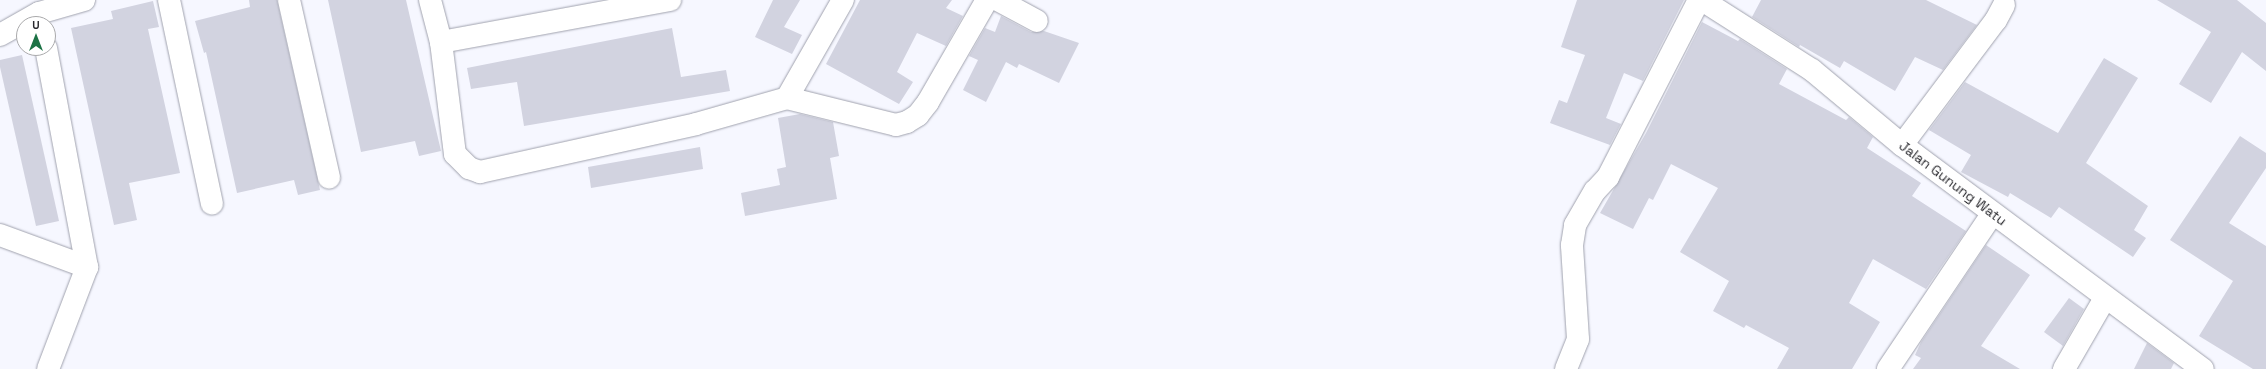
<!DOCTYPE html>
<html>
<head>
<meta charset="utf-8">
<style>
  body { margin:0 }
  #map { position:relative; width:2266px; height:369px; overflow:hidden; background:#f6f7ff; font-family:"Space Grotesk",sans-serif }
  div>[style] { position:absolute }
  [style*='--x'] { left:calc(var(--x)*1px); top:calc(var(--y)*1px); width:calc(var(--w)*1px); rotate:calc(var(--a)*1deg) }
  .building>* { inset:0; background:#d2d3e0 }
  .roads { filter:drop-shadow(0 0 1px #a0a2ae) drop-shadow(0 0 1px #a0a2ae) }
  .minor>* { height:22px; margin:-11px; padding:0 11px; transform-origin:11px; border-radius:11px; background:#fff }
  span { translate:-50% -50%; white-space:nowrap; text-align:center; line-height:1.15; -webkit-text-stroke:3px #fff; paint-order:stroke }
  .street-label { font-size:14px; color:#29292e }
  .north { position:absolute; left:16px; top:16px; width:40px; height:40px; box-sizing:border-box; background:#fff; border:1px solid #a9a9ab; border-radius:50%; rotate:0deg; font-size:11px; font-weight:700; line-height:16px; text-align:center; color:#29292e }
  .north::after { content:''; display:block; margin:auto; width:14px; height:18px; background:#1c7245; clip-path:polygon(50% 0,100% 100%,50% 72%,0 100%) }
</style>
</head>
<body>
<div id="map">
  <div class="building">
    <div style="clip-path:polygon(249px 0,277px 0,320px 190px,298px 195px,294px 180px,237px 193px,206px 52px,204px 53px,195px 21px,250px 7px)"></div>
    <div style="clip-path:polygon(328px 0,406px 0,441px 151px,419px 156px,415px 141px,361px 152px)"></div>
    <div style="clip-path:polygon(773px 0,800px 0,784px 27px,802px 35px,792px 54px,755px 37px)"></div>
    <div style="clip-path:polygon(860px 0,952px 0,946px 8px,963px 16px,946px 46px,917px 33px,897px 72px,913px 82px,899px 104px,826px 64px)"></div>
    <div style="clip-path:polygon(1577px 0,1684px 0,1643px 81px,1624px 73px,1606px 118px,1621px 124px,1610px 145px,1550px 123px,1559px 100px,1567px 103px,1585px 55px,1561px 47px)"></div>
    <div style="clip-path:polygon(1761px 0,1926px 0,1977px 25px,1943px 70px,1915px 57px,1895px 91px,1844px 61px,1840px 68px,1800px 45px,1799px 47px,1752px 17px)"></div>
    <div style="clip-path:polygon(2157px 0,2237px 0,2266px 23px,2266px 71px,2242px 52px,2211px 103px,2179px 84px,2211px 32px)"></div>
    <div style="clip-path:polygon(153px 1px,159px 27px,148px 29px,180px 173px,129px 183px,137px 220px,114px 225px,71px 28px,113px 19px,111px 11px)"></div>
    <div style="clip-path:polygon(1001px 16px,1031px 32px,1044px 31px,1079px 43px,1059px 83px,1019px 64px,1017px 68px,1006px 62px,986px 102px,963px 90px,978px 60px,969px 56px,985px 28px,995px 32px)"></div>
    <div style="clip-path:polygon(1702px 22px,1738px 41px,1740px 39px,1787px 69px,1779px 84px,1846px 120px,1849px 117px,1873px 137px,1867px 148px,1921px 183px,1912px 196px,1966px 231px,1926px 289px,1873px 259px,1849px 303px,1880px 322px,1852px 369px,1777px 369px,1789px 348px,1746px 325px,1744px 328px,1713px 311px,1729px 281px,1680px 252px,1718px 188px,1671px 164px,1653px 200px,1649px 198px,1633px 229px,1600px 213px,1646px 133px)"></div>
    <div style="clip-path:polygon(672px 28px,681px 77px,726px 70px,730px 91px,524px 126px,517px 82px,471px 89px,467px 68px)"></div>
    <div style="clip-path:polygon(22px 55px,59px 221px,36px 226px,0 67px,0 60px)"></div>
    <div style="clip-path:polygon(2104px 58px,2138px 78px,2086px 163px,2148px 206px,2134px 230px,2146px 238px,2133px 257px,2059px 207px,2051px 218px,2010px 193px,2008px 197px,1961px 172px,1971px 155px,1929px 130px,1965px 82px,2058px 133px)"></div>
    <div style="clip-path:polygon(800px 114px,833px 122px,839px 156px,830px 158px,837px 199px,745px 216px,741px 193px,780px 185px,777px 169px,786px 167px,778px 118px)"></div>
    <div style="clip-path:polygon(2240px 136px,2266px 153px,2266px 168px,2229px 223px,2266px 246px,2266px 369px,2253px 369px,2199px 336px,2233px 281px,2170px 240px)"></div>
    <div style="clip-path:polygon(700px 147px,703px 169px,591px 188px,588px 167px)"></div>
    <div style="clip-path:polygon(1986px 245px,2030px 275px,1981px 346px,2020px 369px,1913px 369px,1921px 358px,1915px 355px,1921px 342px)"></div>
    <div style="clip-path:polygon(2069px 298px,2084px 309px,2063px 346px,2044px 332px)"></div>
    <div style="clip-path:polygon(2147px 343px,2174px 363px,2171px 369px,2134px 369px)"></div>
  </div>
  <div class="roads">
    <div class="minor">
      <div style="--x:169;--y:0;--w:208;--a:78.1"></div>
      <div style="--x:289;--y:0;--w:182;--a:77.3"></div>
      <div style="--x:430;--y:0;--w:43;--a:75.3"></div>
      <div style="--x:441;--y:42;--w:113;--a:82.9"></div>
      <div style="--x:455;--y:154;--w:20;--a:45"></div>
      <div style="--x:469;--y:168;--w:12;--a:20"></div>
      <div style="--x:480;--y:172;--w:221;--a:-12.5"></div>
      <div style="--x:696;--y:124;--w:95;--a:-15.9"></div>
      <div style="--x:787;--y:98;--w:112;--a:13.9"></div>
      <div style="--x:896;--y:125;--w:11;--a:-15"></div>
      <div style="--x:907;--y:122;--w:13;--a:-32"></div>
      <div style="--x:918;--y:115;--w:16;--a:-52"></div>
      <div style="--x:928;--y:102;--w:118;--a:-60"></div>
      <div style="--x:998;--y:0;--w:44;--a:28.3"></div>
      <div style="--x:1702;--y:0;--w:130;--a:32.5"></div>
      <div style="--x:1812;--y:70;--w:117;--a:39.8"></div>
      <div style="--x:1902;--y:145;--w:375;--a:36.7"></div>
      <div style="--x:0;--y:35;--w:45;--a:-29.4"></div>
      <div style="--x:39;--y:13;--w:47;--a:-16.1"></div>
      <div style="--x:441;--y:42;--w:233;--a:-10.4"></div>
      <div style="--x:46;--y:48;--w:223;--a:79.4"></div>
      <div style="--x:87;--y:267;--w:109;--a:110.9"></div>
      <div style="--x:787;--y:98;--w:113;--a:-60.3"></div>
      <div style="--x:1902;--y:145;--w:156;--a:-53.1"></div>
      <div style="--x:1996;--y:20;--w:17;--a:-62"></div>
      <div style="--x:0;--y:235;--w:93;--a:20.2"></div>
      <div style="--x:1566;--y:369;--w:32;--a:-68"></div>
      <div style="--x:1578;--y:339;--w:94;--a:-93.7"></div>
      <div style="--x:1572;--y:245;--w:20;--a:-81"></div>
      <div style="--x:1575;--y:225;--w:39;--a:-60"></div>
      <div style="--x:1595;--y:191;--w:19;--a:-47"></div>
      <div style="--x:1608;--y:177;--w:199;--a:-62.8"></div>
      <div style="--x:1888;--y:369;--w:187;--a:-56.1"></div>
      <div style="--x:2064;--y:369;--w:82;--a:-60"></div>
    </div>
  </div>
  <div class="street-label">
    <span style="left:1953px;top:183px;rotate:37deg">Jalan Gunung Watu</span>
  </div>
  <div class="north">U</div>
</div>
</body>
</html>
